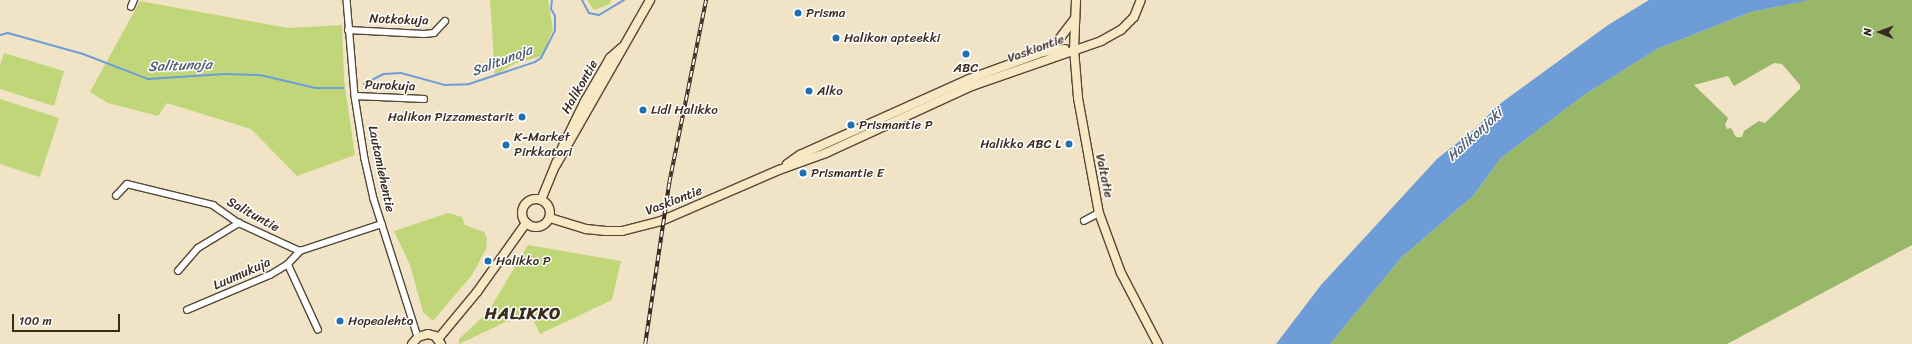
<!DOCTYPE html>
<html>
<head>
<meta charset="utf-8">
<style>
	body { margin:0 }
	#map { position:relative; width:1912px; height:344px; overflow:hidden; background:#f1e3c6; font-family:Sriracha,sans-serif }
	div>[style] { position:absolute }
	.green>* { inset:0; background:#c1d679 }
	.forest>* { inset:0; background:#98b769 }
	.water>* { inset:0; background:#6e9cd7 }
	.stream>* { height:2px; margin:-1px; padding:0 1px; transform-origin:1px; border-radius:1px; background:#6e9cd7 }
	.roads { filter:drop-shadow(1px 0 #564637) drop-shadow(-1px 0 #564637) drop-shadow(0 1px #564637) drop-shadow(0 -1px #564637) }
	.minor>* { height:5.5px; margin:-2.75px; padding:0 2.75px; transform-origin:2.75px; border-radius:2.75px; background:#fff }
	.secondary>* { height:8px; margin:-4px; padding:0 4px; transform-origin:4px; border-radius:4px; background:#f8e8c3 }
	.secondary>.ring { margin:-4px; padding:0; box-sizing:content-box; background:none; border:8px solid #f8e8c3; border-radius:50% }
	.rail>* { height:3.5px; margin-top:-1.75px; transform-origin:0; background:repeating-linear-gradient(90deg,#fff 0 6px,#3b2a1e 0 12px); box-sizing:border-box; border-block:1px solid #3b2a1e }
	.dots>* { width:11px; height:11px; translate:-50% -50%; box-sizing:border-box; border:2px solid #fff; border-radius:50% }
	span { translate:-50% -50%; white-space:nowrap; text-align:center; line-height:1.15; -webkit-text-stroke:3px #fff; paint-order:stroke }
	.poi-label { font-size:13px; color:#3b2a1e }
	.left { translate:0 -50%; text-align:left }
	.right { translate:-100% -50%; text-align:right }
	.street-label { font-size:13px; color:#3b2a1e }
	.water-label { font-size:14px; color:#525d71; font-style:italic }
	.district-label { font-size:17px; color:#3b2a1e; font-weight:700; letter-spacing:1px }
	.north { position:absolute; left:1860px; top:12px; width:40px; height:40px; -webkit-text-stroke:3px #fff; paint-order:stroke; rotate:271deg; font-size:11px; font-weight:700; line-height:16px; text-align:center; color:#3b2a1e }
	.north::after { content:''; display:block; margin:auto; width:14px; height:18px; background:#3b2a1e; clip-path:polygon(50% 0,100% 100%,50% 72%,0 100%) }
	.scale { position:absolute; left:12px; top:314px; width:108px; height:18px; box-sizing:border-box; border:2px solid #3b2a1e; border-top:0; padding-left:5px; font-size:12px; line-height:14px; white-space:nowrap; color:#3b2a1e; -webkit-text-stroke:3px #fff; paint-order:stroke }
</style>
</head>
<body>
<div id="map">
	<div class="green">
		<div style="clip-path:polygon(490px 0,548px 0,553px 29px,542px 56px,516px 63px,495px 75px)"></div>
		<div style="clip-path:polygon(587px 0,611px 0,610px 4px,594px 10px)"></div>
		<div style="clip-path:polygon(140px 1px,288px 28px,342px 25px,344px 80px,355px 155px,297px 176px,251px 129px,167px 103px,158px 116px,108px 103px,90px 92px)"></div>
		<div style="clip-path:polygon(4px 53px,64px 71px,54px 106px,0 89px,0 65px)"></div>
		<div style="clip-path:polygon(0 99px,59px 118px,40px 177px,0 164px)"></div>
		<div style="clip-path:polygon(448px 213px,462px 217px,465px 225px,484px 232px,487px 238px,486px 249px,472px 275px,433px 321px,423px 312px,410px 265px,394px 231px)"></div>
		<div style="clip-path:polygon(528px 245px,621px 261px,612px 300px,540px 334px,529px 311px,459px 344px,459px 339px,488px 312px)"></div>
	</div>
	<div class="forest">
		<div style="clip-path:polygon(evenodd,1808px 0,1912px 0,1912px 245px,1727px 344px,1330px 344px,1402px 257px,1473px 196px,1501px 158px,1584px 95px,1657px 49px,1751px 12px,1808px 0,1774px 63px,1782px 64px,1800px 85px,1800px 89px,1765px 123px,1759px 121px,1744px 131px,1742px 137px,1736px 137px,1731px 128px,1727px 129px,1725px 125px,1728px 118px,1694px 85px,1728px 76px,1734px 86px,1774px 63px)"></div>
	</div>
	<div class="water">
		<div style="clip-path:polygon(1649px 0,1810px 0,1751px 12px,1657px 49px,1584px 95px,1501px 158px,1473px 196px,1402px 257px,1330px 344px,1276px 344px,1321px 285px,1437px 159px,1476px 128px,1497px 106px,1608px 25px)"></div>
	</div>
	<div class="stream">
		<div style="left:582px;top:0;width:15px;rotate:62deg"></div>
		<div style="left:589px;top:13px;width:10px;rotate:11deg"></div>
		<div style="left:599px;top:15px;width:29px;rotate:-31deg"></div>
		<div style="left:0;top:35px;width:8px;rotate:-14deg"></div>
		<div style="left:8px;top:33px;width:78px;rotate:15.6deg"></div>
		<div style="left:83px;top:54px;width:70px;rotate:21deg"></div>
		<div style="left:148px;top:79px;width:77px;rotate:-3.7deg"></div>
		<div style="left:225px;top:74px;width:35px;rotate:2deg"></div>
		<div style="left:260px;top:75px;width:57px;rotate:13.1deg"></div>
		<div style="left:316px;top:88px;width:27px"></div>
		<div style="left:364px;top:84px;width:22px;rotate:-27deg"></div>
		<div style="left:384px;top:74px;width:17px;rotate:-3deg"></div>
		<div style="left:401px;top:73px;width:46px;rotate:15.3deg"></div>
		<div style="left:445px;top:85px;width:24px;rotate:-2deg"></div>
		<div style="left:469px;top:84px;width:70px;rotate:-18.4deg"></div>
		<div style="left:535px;top:62px;width:7px;rotate:-34deg"></div>
		<div style="left:541px;top:58px;width:31px;rotate:-63deg"></div>
		<div style="left:555px;top:30px;width:14px;rotate:-90deg"></div>
		<div style="left:555px;top:16px;width:8px;rotate:-120deg"></div>
		<div style="left:551px;top:9px;width:9px;rotate:-84deg"></div>
	</div>
	<div class="roads">
		<div class="minor">
			<div style="left:347px;top:0;width:96px;rotate:85.2deg"></div>
			<div style="left:355px;top:96px;width:64px;rotate:81deg"></div>
			<div style="left:365px;top:159px;width:41px;rotate:77.3deg"></div>
			<div style="left:374px;top:199px;width:145px;rotate:72.3deg"></div>
			<div style="left:131px;top:7px;width:8px;rotate:-67deg"></div>
			<div style="left:348px;top:30px;width:76px;rotate:3deg"></div>
			<div style="left:424px;top:34px;width:10px;rotate:-6deg"></div>
			<div style="left:434px;top:33px;width:16px;rotate:-47deg"></div>
			<div style="left:355px;top:96px;width:69px;rotate:2.5deg"></div>
			<div style="left:116px;top:196px;width:16px;rotate:-47deg"></div>
			<div style="left:127px;top:184px;width:89px;rotate:13.7deg"></div>
			<div style="left:213px;top:205px;width:32px;rotate:35deg"></div>
			<div style="left:239px;top:223px;width:67px;rotate:24.7deg"></div>
			<div style="left:300px;top:251px;width:86px;rotate:-18.2deg"></div>
			<div style="left:1084px;top:221px;width:17px;rotate:-28deg"></div>
			<div style="left:288px;top:264px;width:72px;rotate:65.2deg"></div>
			<div style="left:178px;top:271px;width:30px;rotate:-49deg"></div>
			<div style="left:198px;top:248px;width:48px;rotate:-31.4deg"></div>
			<div style="left:187px;top:310px;width:90px;rotate:-22.9deg"></div>
			<div style="left:270px;top:275px;width:21px;rotate:-31deg"></div>
			<div style="left:288px;top:264px;width:18px;rotate:-47deg"></div>
		</div>
		<div class="secondary">
			<div style="left:1076px;top:0;width:49px;rotate:92.3deg"></div>
			<div style="left:1074px;top:49px;width:49px;rotate:85.3deg"></div>
			<div style="left:1078px;top:98px;width:117px;rotate:79.7deg"></div>
			<div style="left:1099px;top:213px;width:64px;rotate:69.9deg"></div>
			<div style="left:1121px;top:273px;width:80px;rotate:62.5deg"></div>
			<div style="left:1051px;top:50px;width:40px;rotate:-53deg"></div>
			<div style="left:561px;top:150px;width:55px;rotate:-63.9deg"></div>
			<div style="left:585px;top:101px;width:50px;rotate:-59.8deg"></div>
			<div style="left:610px;top:58px;width:15px;rotate:-42deg"></div>
			<div style="left:787px;top:164px;width:16px;rotate:-35deg"></div>
			<div style="left:800px;top:155px;width:185px;rotate:-24.2deg"></div>
			<div style="left:969px;top:79px;width:79px;rotate:-20deg"></div>
			<div style="left:1043px;top:52px;width:22px;rotate:-8deg"></div>
			<div style="left:556px;top:165px;width:190px;rotate:-60.3deg"></div>
			<div class="ring" style="left:522px;top:199px;width:20px;height:20px"></div>
			<div style="left:541px;top:200px;width:42px;rotate:-67.7deg"></div>
			<div style="left:550px;top:218px;width:38px;rotate:17deg"></div>
			<div style="left:586px;top:229px;width:20px;rotate:6deg"></div>
			<div style="left:606px;top:231px;width:16px"></div>
			<div style="left:622px;top:231px;width:40px;rotate:-14.4deg"></div>
			<div style="left:661px;top:221px;width:129px;rotate:-23.4deg"></div>
			<div style="left:779px;top:170px;width:50px;rotate:-19.9deg"></div>
			<div style="left:826px;top:153px;width:161px;rotate:-24.7deg"></div>
			<div style="left:972px;top:86px;width:137px;rotate:-19.2deg"></div>
			<div style="left:1101px;top:41px;width:23px;rotate:-29deg"></div>
			<div style="left:1121px;top:30px;width:18px;rotate:-45deg"></div>
			<div style="left:1134px;top:17px;width:18px;rotate:-68deg"></div>
			<div style="left:438px;top:339px;width:61px;rotate:-50.3deg"></div>
			<div style="left:477px;top:292px;width:85px;rotate:-54.6deg"></div>
			<div style="left:412px;top:344px;width:9px;rotate:-49deg"></div>
			<div style="left:418px;top:337px;width:10px;rotate:-17deg"></div>
			<div style="left:428px;top:334px;width:7px;rotate:16deg"></div>
			<div style="left:435px;top:336px;width:10px;rotate:53deg"></div>
		</div>
	</div>
	<div class="rail">
		<div style="left:645px;top:344px;width:163px;rotate:-81.5deg"></div>
		<div style="left:669px;top:183px;width:187px;rotate:-78.6deg"></div>
	</div>
	<div class="dots">
		<div style="left:798px;top:13px;background:#1f6fb2"></div>
		<div style="left:836px;top:38px;background:#1f6fb2"></div>
		<div style="left:966px;top:54px;background:#1f6fb2"></div>
		<div style="left:809px;top:91px;background:#1f6fb2"></div>
		<div style="left:643px;top:110px;background:#1f6fb2"></div>
		<div style="left:522px;top:117px;background:#1f6fb2"></div>
		<div style="left:851px;top:125px;background:#1f6fb2"></div>
		<div style="left:1069px;top:144px;background:#1f6fb2"></div>
		<div style="left:506px;top:145px;background:#1f6fb2"></div>
		<div style="left:803px;top:173px;background:#1f6fb2"></div>
		<div style="left:488px;top:261px;background:#1f6fb2"></div>
		<div style="left:340px;top:321px;background:#1f6fb2"></div>
	</div>
	<div class="poi-label">
		<span class="left" style="left:806px;top:13px">Prisma</span>
		<span class="left" style="left:844px;top:38px">Halikon apteekki</span>
		<span style="left:966px;top:68px">ABC</span>
		<span class="left" style="left:817px;top:91px">Alko</span>
		<span class="left" style="left:651px;top:110px">Lidl Halikko</span>
		<span class="right" style="left:514px;top:117px">Halikon Pizzamestarit</span>
		<span class="left" style="left:859px;top:125px">Prismantie P</span>
		<span class="left" style="left:514px;top:145px">K-Market<br>Pirkkatori</span>
		<span class="right" style="left:1061px;top:144px">Halikko ABC L</span>
		<span class="left" style="left:811px;top:173px">Prismantie E</span>
		<span class="left" style="left:496px;top:261px">Halikko P</span>
		<span class="left" style="left:348px;top:321px">Hopealehto</span>
	</div>
	<div class="street-label">
		<span style="left:399px;top:20px;rotate:2deg">Notkokuja</span>
		<span style="left:1036px;top:49px;rotate:-20deg">Vaskiontie</span>
		<span style="left:390px;top:86px;rotate:2deg">Purokuja</span>
		<span style="left:580px;top:87px;rotate:-60deg">Halikontie</span>
		<span style="left:381px;top:169px;rotate:78deg">Lautamiehentie</span>
		<span style="left:1104px;top:176px;rotate:78deg">Valtatie</span>
		<span style="left:674px;top:201px;rotate:-21deg">Vaskiontie</span>
		<span style="left:253px;top:215px;rotate:29deg">Salituntie</span>
		<span style="left:242px;top:274px;rotate:-24deg">Luumukuja</span>
	</div>
	<div class="water-label">
		<span style="left:502px;top:61px;rotate:-21deg">Salitunoja</span>
		<span style="left:180px;top:66px;rotate:-2deg">Salitunoja</span>
		<span style="left:1475px;top:135px;rotate:-43deg">Halikonjoki</span>
	</div>
	<div class="district-label">
		<span style="left:523px;top:314px">HALIKKO</span>
	</div>
	<div class="north">N</div>
	<div class="scale">100 m</div>
</div>
</body>
</html>
